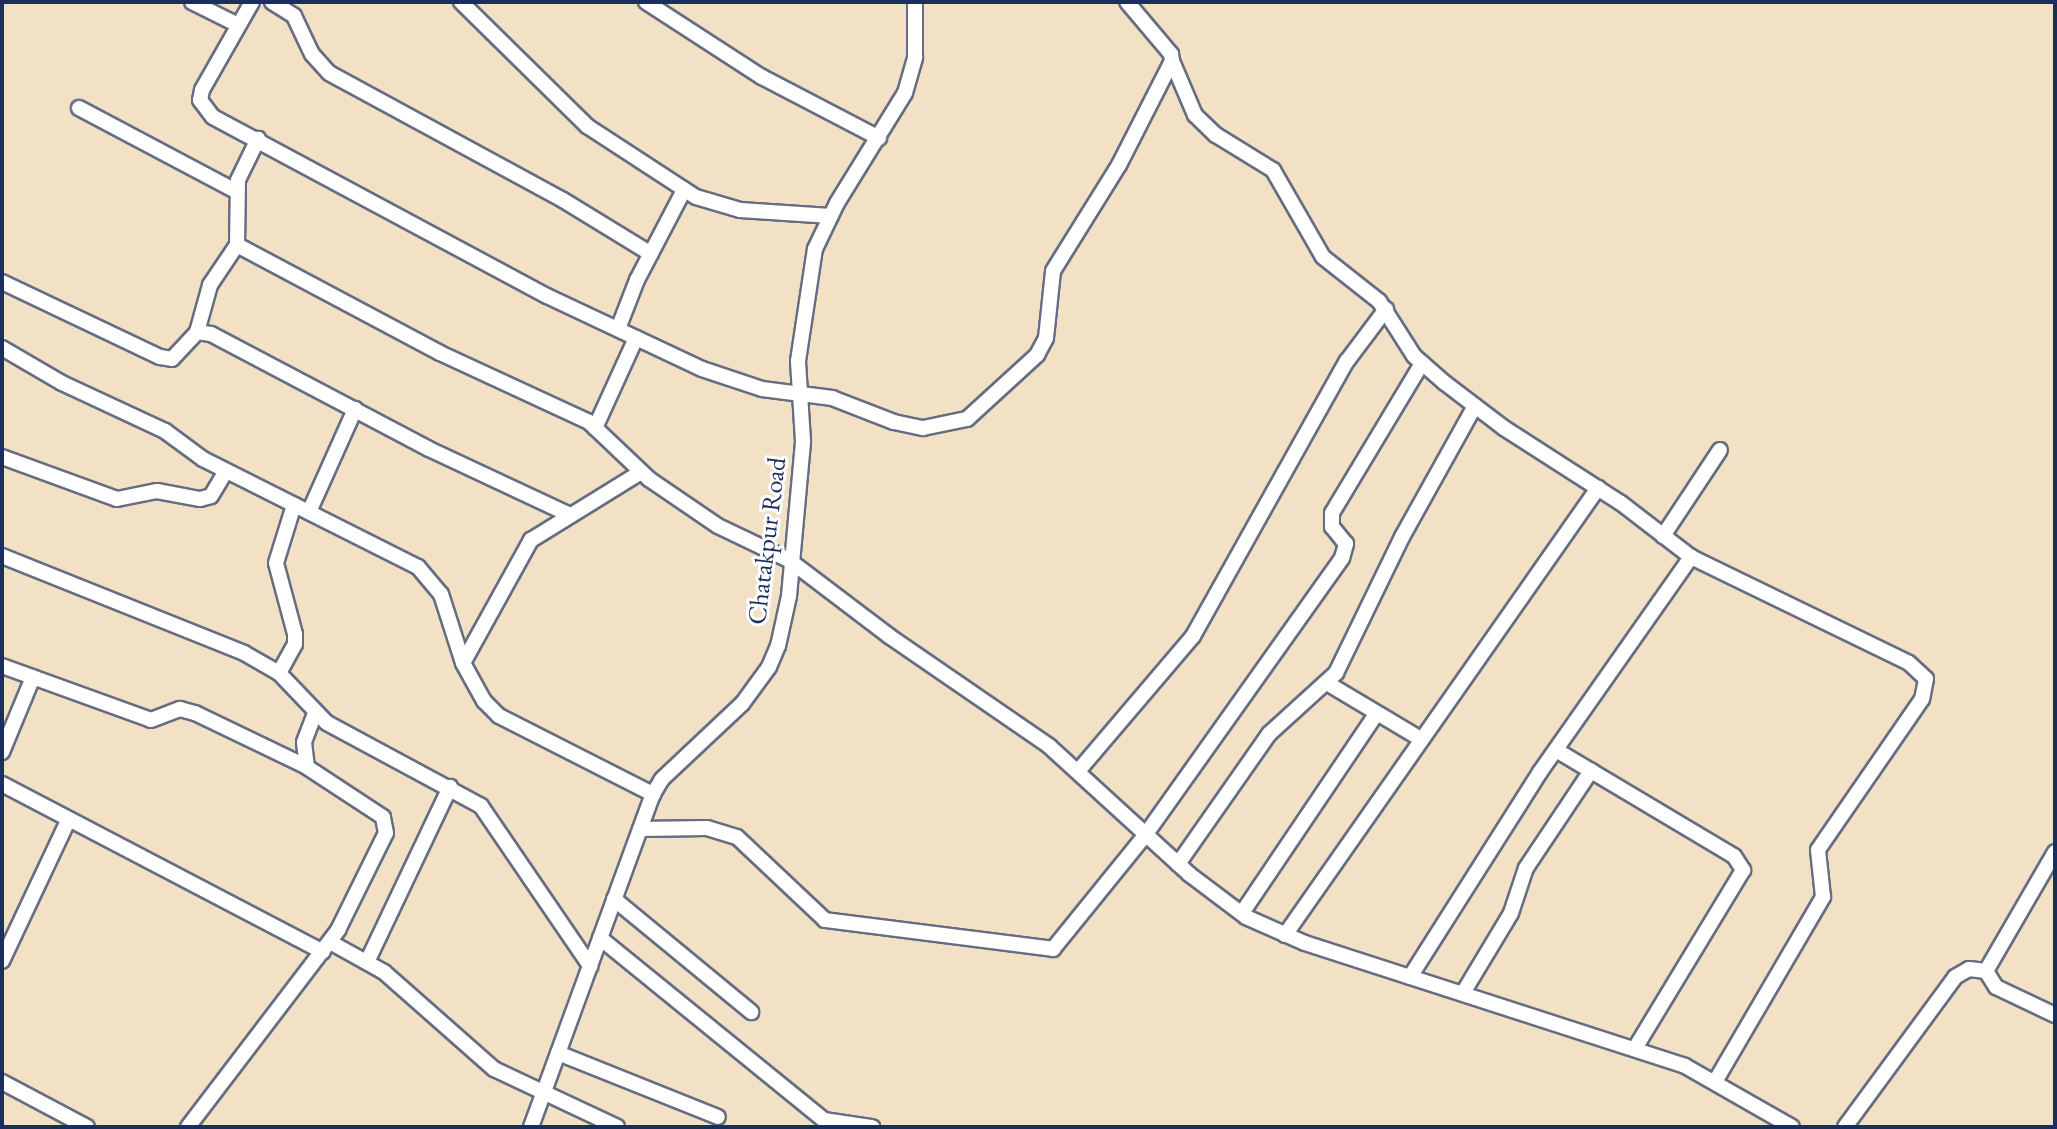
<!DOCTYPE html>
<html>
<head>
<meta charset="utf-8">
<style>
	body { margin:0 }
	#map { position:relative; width:2057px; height:1129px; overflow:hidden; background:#f2e1c4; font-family:"EB Garamond",serif }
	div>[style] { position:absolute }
	.roads { filter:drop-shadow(2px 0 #666d82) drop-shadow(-2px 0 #666d82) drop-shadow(0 2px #666d82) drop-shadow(0 -2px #666d82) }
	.minor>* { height:14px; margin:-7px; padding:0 7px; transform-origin:7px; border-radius:7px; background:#fff }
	span { translate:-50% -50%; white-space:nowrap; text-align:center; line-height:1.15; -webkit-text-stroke:6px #fff; paint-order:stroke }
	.street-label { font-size:26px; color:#1b2f5e }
	.frame { position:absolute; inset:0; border:4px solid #1b2f5e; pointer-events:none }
</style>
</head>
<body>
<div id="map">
	<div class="roads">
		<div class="minor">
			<div style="left:192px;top:2px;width:51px;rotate:26.6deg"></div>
			<div style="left:252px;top:2px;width:101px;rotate:119.6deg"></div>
			<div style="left:202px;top:90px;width:10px;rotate:101deg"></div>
			<div style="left:200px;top:100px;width:21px;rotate:53deg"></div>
			<div style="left:213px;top:117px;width:379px;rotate:28.2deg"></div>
			<div style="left:547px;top:296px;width:171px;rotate:25.2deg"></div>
			<div style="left:702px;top:369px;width:63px;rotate:18.4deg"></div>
			<div style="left:762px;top:389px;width:71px;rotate:7.3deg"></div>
			<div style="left:832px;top:398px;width:66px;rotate:21.2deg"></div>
			<div style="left:894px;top:422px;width:30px;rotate:12deg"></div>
			<div style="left:923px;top:428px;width:45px;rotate:-11.6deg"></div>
			<div style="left:967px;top:419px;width:95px;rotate:-42.4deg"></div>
			<div style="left:1037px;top:355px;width:19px;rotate:-62deg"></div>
			<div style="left:1046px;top:338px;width:67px;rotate:-84deg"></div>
			<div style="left:1053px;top:271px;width:125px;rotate:-58.1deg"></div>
			<div style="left:1119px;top:165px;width:117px;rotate:-63deg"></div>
			<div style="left:1172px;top:61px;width:7px;rotate:-98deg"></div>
			<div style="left:1171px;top:54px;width:68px;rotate:-130.2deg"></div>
			<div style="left:272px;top:2px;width:26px;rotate:32deg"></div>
			<div style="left:294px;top:16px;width:42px;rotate:64.7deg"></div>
			<div style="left:312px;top:54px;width:25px;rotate:48deg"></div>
			<div style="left:329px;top:73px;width:266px;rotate:28.5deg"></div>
			<div style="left:563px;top:200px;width:103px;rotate:31.5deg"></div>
			<div style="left:461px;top:2px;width:177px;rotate:44.5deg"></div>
			<div style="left:587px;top:126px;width:130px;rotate:33.1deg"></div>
			<div style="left:696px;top:197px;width:46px;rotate:16.5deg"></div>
			<div style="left:740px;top:210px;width:91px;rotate:3.8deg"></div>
			<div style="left:646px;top:2px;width:138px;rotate:32.9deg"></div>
			<div style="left:762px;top:77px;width:132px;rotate:27.5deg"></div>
			<div style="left:1172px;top:61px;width:59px;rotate:66.9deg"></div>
			<div style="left:1195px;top:115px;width:29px;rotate:44deg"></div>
			<div style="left:1216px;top:135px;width:67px;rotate:31.6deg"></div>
			<div style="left:1273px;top:170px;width:100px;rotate:60.1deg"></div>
			<div style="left:1323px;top:257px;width:71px;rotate:38.2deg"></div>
			<div style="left:1379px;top:301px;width:65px;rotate:57.5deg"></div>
			<div style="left:1414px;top:356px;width:41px;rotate:41.1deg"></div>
			<div style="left:1445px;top:383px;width:74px;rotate:37.3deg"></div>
			<div style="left:1504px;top:428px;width:139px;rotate:32.7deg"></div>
			<div style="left:1621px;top:503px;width:88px;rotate:37.6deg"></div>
			<div style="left:1691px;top:557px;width:242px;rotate:25.9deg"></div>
			<div style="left:1909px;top:663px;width:23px;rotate:43deg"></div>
			<div style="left:1926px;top:679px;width:20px;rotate:101deg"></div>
			<div style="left:1922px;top:699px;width:183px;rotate:124.6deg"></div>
			<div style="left:1818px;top:850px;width:47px;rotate:83.9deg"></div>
			<div style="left:1823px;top:897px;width:214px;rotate:120.3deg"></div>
			<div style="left:79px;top:108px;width:178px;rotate:27.9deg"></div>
			<div style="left:237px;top:245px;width:230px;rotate:28deg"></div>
			<div style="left:440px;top:353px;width:164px;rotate:24.8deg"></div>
			<div style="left:589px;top:422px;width:83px;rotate:43.5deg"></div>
			<div style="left:649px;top:479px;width:83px;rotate:34.3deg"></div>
			<div style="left:718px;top:526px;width:79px;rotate:25.6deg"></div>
			<div style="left:789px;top:560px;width:126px;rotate:37.2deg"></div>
			<div style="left:889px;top:636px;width:194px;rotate:34.5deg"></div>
			<div style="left:1049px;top:746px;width:190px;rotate:42.4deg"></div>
			<div style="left:1189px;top:874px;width:71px;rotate:37deg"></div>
			<div style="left:1246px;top:917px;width:64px;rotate:23.8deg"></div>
			<div style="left:1305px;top:943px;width:399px;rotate:17.9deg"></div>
			<div style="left:1685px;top:1066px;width:123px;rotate:29.7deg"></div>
			<div style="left:2px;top:282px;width:175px;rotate:25.4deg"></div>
			<div style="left:160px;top:357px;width:12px;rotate:9deg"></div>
			<div style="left:172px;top:359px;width:37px;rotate:-47deg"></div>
			<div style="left:197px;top:332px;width:14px;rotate:8deg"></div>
			<div style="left:211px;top:334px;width:246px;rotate:27.8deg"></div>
			<div style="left:429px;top:449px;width:156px;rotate:25.1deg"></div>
			<div style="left:618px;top:329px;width:53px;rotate:-68.8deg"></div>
			<div style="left:637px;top:280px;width:102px;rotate:-62.4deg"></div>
			<div style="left:197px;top:332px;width:49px;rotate:-74.5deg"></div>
			<div style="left:210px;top:285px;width:48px;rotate:-56deg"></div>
			<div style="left:237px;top:245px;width:65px;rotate:-89.1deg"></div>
			<div style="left:238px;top:180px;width:46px;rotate:-64deg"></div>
			<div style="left:2px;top:348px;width:69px;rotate:30.3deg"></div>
			<div style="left:62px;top:383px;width:114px;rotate:25deg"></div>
			<div style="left:165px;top:431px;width:47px;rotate:36.4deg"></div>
			<div style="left:203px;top:459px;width:241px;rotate:26.7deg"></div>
			<div style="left:418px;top:567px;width:35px;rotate:50deg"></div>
			<div style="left:441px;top:594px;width:72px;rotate:72.3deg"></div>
			<div style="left:463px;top:663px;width:43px;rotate:61.1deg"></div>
			<div style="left:484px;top:701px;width:21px;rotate:45deg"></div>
			<div style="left:499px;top:716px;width:173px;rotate:26.9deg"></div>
			<div style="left:595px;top:428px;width:99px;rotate:-65.5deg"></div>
			<div style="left:2px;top:457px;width:122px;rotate:20.1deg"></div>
			<div style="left:117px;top:499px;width:41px;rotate:-11.3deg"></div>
			<div style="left:157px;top:491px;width:44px;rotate:10.5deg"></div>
			<div style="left:200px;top:499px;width:11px;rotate:-15deg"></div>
			<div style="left:211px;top:496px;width:29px;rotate:-59deg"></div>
			<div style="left:309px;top:512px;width:113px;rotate:-65.9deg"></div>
			<div style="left:1663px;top:536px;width:103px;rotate:-56.5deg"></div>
			<div style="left:2px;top:556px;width:261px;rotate:21.8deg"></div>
			<div style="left:244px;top:653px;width:40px;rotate:29.7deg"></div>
			<div style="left:279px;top:673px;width:69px;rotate:46.2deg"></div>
			<div style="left:327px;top:723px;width:175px;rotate:28.3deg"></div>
			<div style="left:481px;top:806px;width:194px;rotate:55.7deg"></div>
			<div style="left:463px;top:663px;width:141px;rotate:-61.1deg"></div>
			<div style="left:531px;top:540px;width:129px;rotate:-31.7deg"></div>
			<div style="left:2px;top:666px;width:158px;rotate:19.9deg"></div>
			<div style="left:151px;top:720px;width:31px;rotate:-21deg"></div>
			<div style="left:180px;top:709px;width:16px;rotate:15deg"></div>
			<div style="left:195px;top:713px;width:124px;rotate:25.7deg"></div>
			<div style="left:279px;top:673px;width:33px;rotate:-61deg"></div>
			<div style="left:295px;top:644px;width:10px;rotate:-90deg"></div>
			<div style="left:295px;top:634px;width:73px;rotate:-105deg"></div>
			<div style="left:276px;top:563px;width:61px;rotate:-72.8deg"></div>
			<div style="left:1327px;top:683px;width:109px;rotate:30.8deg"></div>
			<div style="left:1556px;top:750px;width:207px;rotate:30.8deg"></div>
			<div style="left:1734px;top:856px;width:17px;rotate:57deg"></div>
			<div style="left:1743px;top:870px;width:208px;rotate:121.2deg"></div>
			<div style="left:2px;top:752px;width:81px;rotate:-67.5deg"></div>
			<div style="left:1079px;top:770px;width:176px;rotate:-49.6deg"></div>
			<div style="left:1193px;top:636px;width:315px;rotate:-60.8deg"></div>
			<div style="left:1347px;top:361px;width:65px;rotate:-53.1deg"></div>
			<div style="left:2px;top:784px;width:362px;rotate:27.6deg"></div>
			<div style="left:640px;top:829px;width:67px;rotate:-0.9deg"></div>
			<div style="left:707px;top:828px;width:31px;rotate:17deg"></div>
			<div style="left:737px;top:837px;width:121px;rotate:43.3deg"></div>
			<div style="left:825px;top:920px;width:230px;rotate:7.2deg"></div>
			<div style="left:1053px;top:949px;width:148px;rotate:-51deg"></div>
			<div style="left:1146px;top:834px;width:339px;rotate:-54.6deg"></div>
			<div style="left:1342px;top:558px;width:15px;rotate:-74deg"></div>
			<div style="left:1346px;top:544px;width:22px;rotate:-129deg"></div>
			<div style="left:1332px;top:527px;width:14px;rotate:-90deg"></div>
			<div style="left:1332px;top:513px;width:175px;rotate:-59deg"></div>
			<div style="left:2055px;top:852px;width:138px;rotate:120.1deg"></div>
			<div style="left:1986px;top:971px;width:19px;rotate:58deg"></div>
			<div style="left:1996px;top:987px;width:65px;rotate:25.4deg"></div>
			<div style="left:1178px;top:864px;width:159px;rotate:-55deg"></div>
			<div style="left:1269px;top:734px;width:91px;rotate:-42.3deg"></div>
			<div style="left:1336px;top:673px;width:151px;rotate:-64.1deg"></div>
			<div style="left:1402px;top:537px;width:150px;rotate:-60.9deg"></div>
			<div style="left:614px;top:899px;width:178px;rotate:39.5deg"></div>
			<div style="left:1242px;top:913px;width:240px;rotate:-56deg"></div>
			<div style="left:1285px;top:935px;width:546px;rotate:-55deg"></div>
			<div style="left:600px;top:938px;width:289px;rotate:39.1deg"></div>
			<div style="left:824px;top:1120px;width:49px;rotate:8.3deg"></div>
			<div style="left:330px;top:942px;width:62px;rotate:29.1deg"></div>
			<div style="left:384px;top:972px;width:147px;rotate:41.4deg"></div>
			<div style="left:494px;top:1069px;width:136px;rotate:25.2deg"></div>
			<div style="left:2px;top:961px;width:155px;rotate:-64.8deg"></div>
			<div style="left:367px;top:962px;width:194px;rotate:-64.6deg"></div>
			<div style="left:1410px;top:977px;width:243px;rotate:-57.6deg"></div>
			<div style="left:1540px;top:772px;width:263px;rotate:-54.9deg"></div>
			<div style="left:1463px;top:993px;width:93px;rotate:-59deg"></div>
			<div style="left:1511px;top:913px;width:47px;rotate:-71.6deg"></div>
			<div style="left:1526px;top:868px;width:117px;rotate:-56.2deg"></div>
			<div style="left:558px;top:1053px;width:172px;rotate:21.8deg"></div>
			<div style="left:2px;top:1082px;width:96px;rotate:27.9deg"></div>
			<div style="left:188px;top:1127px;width:248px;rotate:-52.7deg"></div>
			<div style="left:338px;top:930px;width:108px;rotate:-63.7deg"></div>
			<div style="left:386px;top:833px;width:16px;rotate:-101deg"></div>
			<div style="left:383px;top:817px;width:91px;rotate:-146.7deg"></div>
			<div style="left:307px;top:767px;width:25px;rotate:-97deg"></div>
			<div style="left:304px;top:742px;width:30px;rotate:-69deg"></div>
			<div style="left:531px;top:1127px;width:355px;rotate:-69.9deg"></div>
			<div style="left:653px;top:794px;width:17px;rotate:-59deg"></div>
			<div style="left:662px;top:779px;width:110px;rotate:-43.2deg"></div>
			<div style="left:742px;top:704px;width:46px;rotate:-53.9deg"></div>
			<div style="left:769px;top:667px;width:23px;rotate:-67deg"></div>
			<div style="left:778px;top:646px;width:51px;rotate:-77.6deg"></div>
			<div style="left:789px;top:596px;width:156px;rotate:-84.8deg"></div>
			<div style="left:803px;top:441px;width:80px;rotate:-93.6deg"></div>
			<div style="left:798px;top:361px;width:113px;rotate:-81.4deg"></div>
			<div style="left:815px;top:249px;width:51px;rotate:-64.4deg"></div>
			<div style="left:837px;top:203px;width:129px;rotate:-58.3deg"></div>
			<div style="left:905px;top:93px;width:37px;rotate:-74deg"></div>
			<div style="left:915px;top:57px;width:55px;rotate:-90deg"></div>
			<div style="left:1845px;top:1127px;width:186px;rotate:-53.7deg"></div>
			<div style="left:1955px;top:977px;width:16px;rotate:-30deg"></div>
			<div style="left:1969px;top:969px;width:17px;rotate:7deg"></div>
		</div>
	</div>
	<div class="street-label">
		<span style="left:767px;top:541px;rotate:-83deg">Chatakpur Road</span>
	</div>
	<div class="frame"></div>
</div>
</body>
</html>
